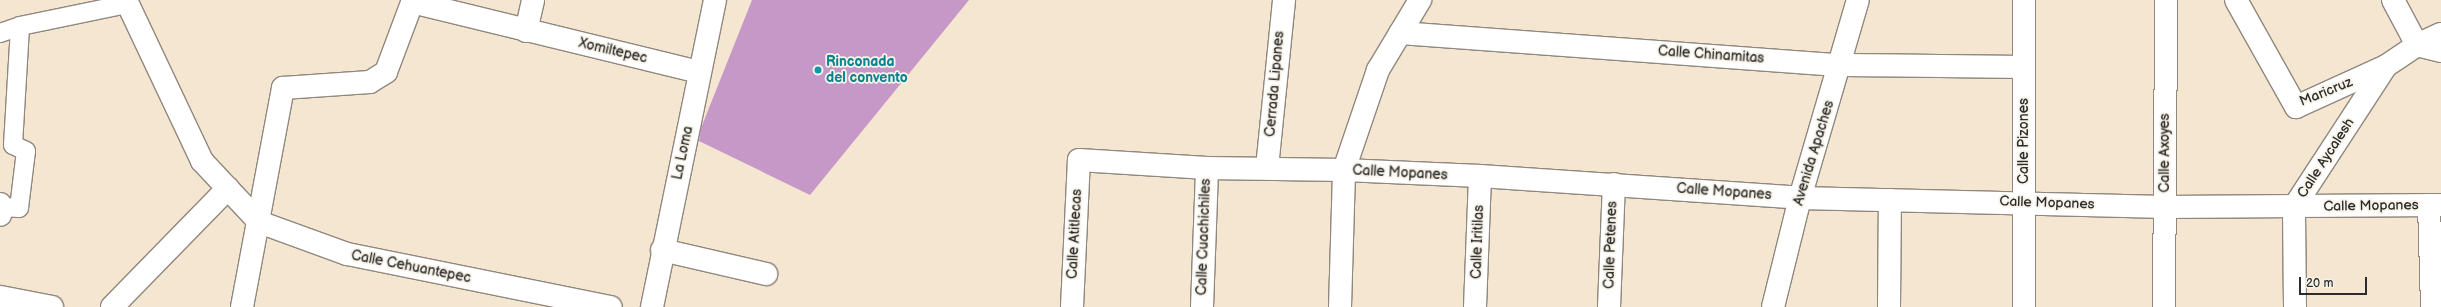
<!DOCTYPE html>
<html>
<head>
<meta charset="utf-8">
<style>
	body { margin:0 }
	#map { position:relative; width:2441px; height:307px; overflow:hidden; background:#f5e6d1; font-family:"Balsamiq Sans",sans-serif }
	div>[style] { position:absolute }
	.building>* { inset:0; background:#c698c8 }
	.roads { filter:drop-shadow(1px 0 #90887e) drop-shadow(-1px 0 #90887e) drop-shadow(0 1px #90887e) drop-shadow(0 -1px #90887e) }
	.pedestrian>* { height:18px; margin:-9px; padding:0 9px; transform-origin:9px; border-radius:9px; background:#fff }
	.minor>* { height:22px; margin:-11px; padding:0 11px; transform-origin:11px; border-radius:11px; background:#fff }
	.tertiary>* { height:22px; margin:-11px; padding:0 11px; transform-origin:11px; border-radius:11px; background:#fff }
	.dots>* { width:11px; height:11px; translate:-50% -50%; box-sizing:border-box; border:2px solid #f7f3e8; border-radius:50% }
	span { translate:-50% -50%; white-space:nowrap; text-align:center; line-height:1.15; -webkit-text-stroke:3.5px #f7f3e8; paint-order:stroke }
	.street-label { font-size:14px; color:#2b2b2b }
	.culture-label { font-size:14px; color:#0d838f; font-weight:700 }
	.left { translate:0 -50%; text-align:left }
	.scale { position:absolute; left:2299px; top:277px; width:68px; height:18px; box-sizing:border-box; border:2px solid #2b2b2b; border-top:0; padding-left:5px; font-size:12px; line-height:14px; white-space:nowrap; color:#2b2b2b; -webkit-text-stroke:3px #f7f3e8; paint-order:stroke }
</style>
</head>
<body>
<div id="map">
	<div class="building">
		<div style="clip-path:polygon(752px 0,969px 0,810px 195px,699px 141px,701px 128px)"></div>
	</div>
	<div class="roads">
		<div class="pedestrian">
			<div style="left:0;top:33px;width:21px;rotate:-19deg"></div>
			<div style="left:2px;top:207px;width:17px;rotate:3deg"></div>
			<div style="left:19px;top:208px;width:57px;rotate:-83deg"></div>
			<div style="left:26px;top:151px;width:14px;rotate:-155deg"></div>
			<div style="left:13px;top:145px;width:119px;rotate:-86.6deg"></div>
			<div style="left:20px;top:26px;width:109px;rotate:-11.6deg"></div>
		</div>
		<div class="minor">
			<div style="left:2236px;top:0;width:123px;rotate:60.7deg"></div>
			<div style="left:2296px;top:107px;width:99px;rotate:-24.5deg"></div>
			<div style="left:2386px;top:66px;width:37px;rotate:-34deg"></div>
			<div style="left:2417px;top:45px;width:26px;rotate:-25deg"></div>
			<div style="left:2393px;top:0;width:51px;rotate:61.9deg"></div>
			<div style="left:2417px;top:45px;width:25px;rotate:14deg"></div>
			<div style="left:412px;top:2px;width:296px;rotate:13.7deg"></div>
			<div style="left:526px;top:31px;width:32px;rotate:-77deg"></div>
			<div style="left:1400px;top:33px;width:442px;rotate:4.2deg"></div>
			<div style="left:1841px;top:65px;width:182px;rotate:0.6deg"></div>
			<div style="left:1267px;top:168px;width:169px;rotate:-84.2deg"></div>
			<div style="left:0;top:204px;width:4px;rotate:56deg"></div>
			<div style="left:2px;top:207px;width:8px;rotate:104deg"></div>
			<div style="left:2429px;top:205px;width:102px;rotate:88.3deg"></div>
			<div style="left:662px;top:250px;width:107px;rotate:13deg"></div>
			<div style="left:0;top:297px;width:53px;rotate:10.9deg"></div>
			<div style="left:112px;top:307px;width:166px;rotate:-45.7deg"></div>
			<div style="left:242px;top:307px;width:223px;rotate:-79.4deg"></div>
			<div style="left:283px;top:88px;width:87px;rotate:-3.9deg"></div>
			<div style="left:370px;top:82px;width:19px;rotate:-32deg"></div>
			<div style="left:386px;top:72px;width:77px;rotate:-69.4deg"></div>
			<div style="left:652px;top:307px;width:313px;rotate:-78.4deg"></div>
			<div style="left:1072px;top:307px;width:147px;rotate:-87.3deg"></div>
			<div style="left:1079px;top:160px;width:128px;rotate:3.6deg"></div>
			<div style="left:1207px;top:168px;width:137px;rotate:0.8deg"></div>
			<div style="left:1344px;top:170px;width:136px;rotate:2.5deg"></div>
			<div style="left:1480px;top:176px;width:321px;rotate:3.9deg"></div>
			<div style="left:1800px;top:198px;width:365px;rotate:1.4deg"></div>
			<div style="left:2165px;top:207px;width:276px;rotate:-0.4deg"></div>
			<div style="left:1202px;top:307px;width:139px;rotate:-87.9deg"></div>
			<div style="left:1340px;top:307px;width:137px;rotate:-88.3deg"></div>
			<div style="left:1344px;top:170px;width:106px;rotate:-71.2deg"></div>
			<div style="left:1378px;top:70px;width:82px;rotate:-59deg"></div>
			<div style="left:1475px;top:307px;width:131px;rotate:-87.8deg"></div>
			<div style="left:1609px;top:307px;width:123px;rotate:-87.7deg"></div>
			<div style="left:1889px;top:307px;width:107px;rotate:-89.5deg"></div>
			<div style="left:2024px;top:307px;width:307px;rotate:-90deg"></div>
			<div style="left:2164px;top:307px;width:307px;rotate:-89.6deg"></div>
			<div style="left:2295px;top:307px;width:100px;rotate:-90.6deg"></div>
			<div style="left:2294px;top:207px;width:168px;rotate:-56.9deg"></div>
		</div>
		<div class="tertiary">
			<div style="left:126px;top:0;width:178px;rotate:64.7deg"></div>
			<div style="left:202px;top:161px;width:83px;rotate:46.9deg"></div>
			<div style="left:259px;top:222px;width:94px;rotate:20deg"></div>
			<div style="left:347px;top:254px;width:269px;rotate:11.4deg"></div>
			<div style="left:1773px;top:307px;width:112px;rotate:-76.1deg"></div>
			<div style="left:1800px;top:198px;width:206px;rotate:-73.7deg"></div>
		</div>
	</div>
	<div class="dots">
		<div style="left:818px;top:70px;background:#0f9aa8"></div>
	</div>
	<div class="street-label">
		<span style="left:613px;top:51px;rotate:13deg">Xomiltepec</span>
		<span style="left:1711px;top:55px;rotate:4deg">Calle Chinamitas</span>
		<span style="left:1275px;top:84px;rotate:-85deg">Cerrada Lipanes</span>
		<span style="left:2326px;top:92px;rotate:-22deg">Maricruz</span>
		<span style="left:2024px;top:141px;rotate:-90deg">Calle Pizones</span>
		<span style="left:683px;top:153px;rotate:-78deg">La Loma</span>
		<span style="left:1814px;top:153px;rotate:-73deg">Avenida Apaches</span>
		<span style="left:2165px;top:153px;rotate:-90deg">Calle Axoyes</span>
		<span style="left:2326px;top:158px;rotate:-57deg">Calle Aycalesh</span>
		<span style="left:1400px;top:173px;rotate:3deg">Calle Mopanes</span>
		<span style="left:1724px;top:192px;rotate:4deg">Calle Mopanes</span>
		<span style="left:2047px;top:203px;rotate:2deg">Calle Mopanes</span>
		<span style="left:2371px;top:206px;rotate:-1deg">Calle Mopanes</span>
		<span style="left:1075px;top:234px;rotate:-87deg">Calle Atitlecas</span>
		<span style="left:1204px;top:237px;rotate:-88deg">Calle Cuachichiles</span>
		<span style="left:1478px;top:242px;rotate:-88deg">Calle Iritilas</span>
		<span style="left:1611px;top:245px;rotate:-88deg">Calle Petenes</span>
		<span style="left:411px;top:267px;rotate:11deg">Calle Cehuantepec</span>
	</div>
	<div class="culture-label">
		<span class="left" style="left:826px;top:70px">Rinconada<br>del convento</span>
	</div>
	<div class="scale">20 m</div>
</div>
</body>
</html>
